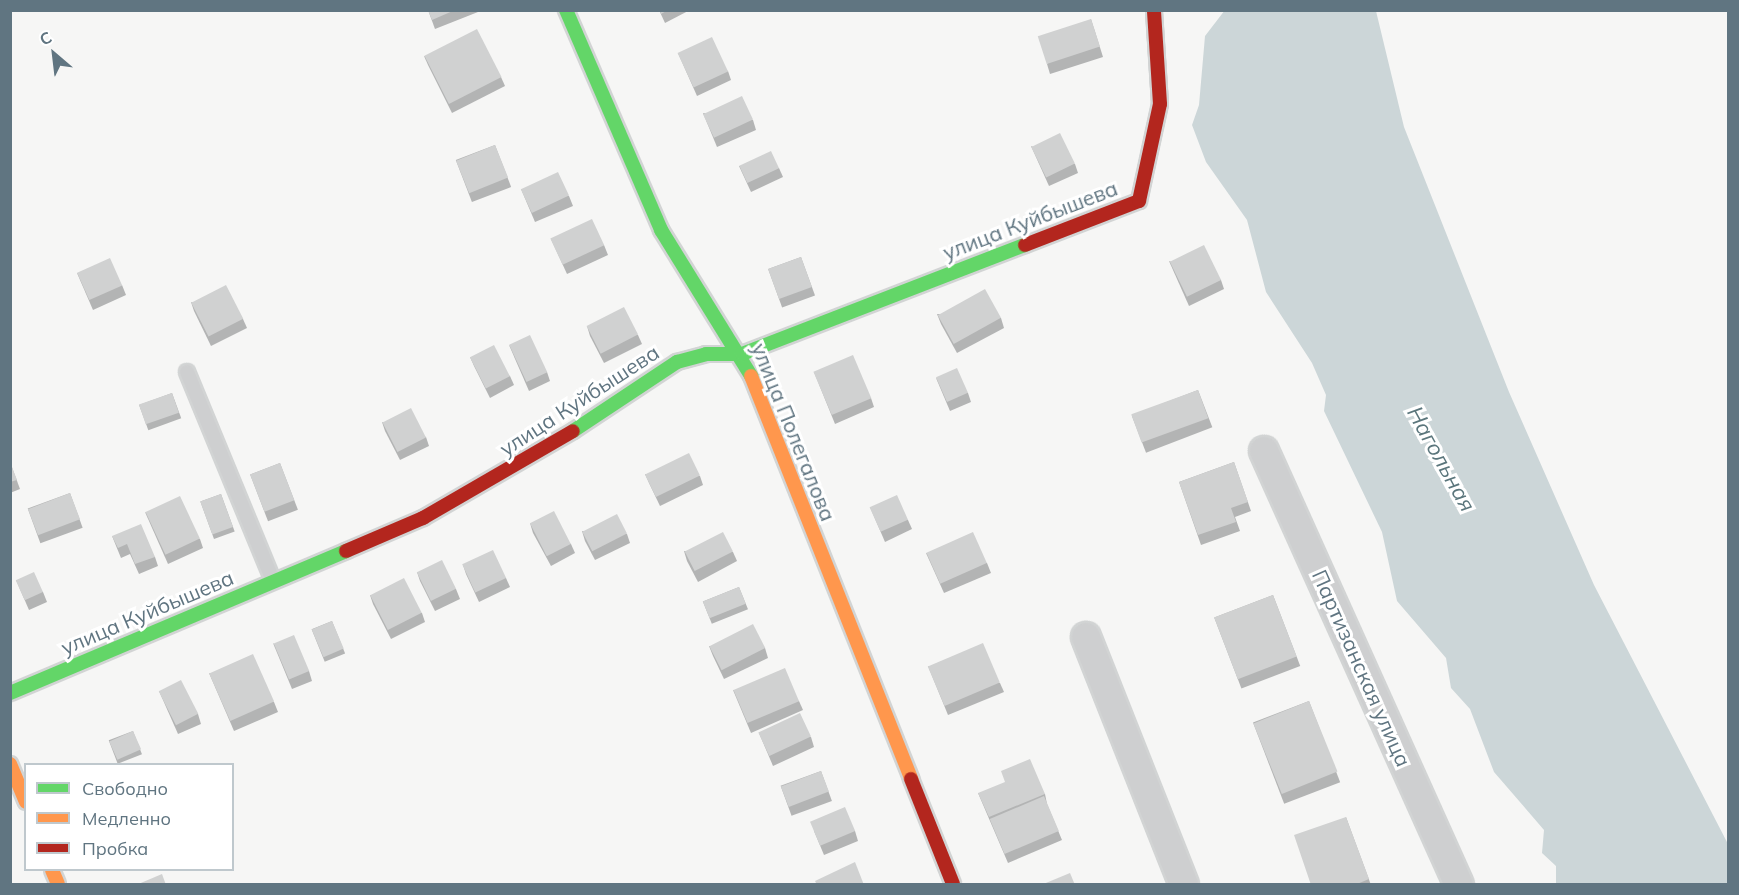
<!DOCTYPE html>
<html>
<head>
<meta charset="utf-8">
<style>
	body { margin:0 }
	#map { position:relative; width:1739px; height:895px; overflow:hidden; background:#f6f6f5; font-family:Mulish,sans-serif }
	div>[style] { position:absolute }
	.water>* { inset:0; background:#ccd6d8 }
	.roads { filter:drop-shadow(2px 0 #d2d4d4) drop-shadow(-2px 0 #d2d4d4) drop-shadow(0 2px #d2d4d4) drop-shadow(0 -2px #d2d4d4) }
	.lane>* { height:14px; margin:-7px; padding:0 7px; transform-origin:7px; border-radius:7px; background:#cecfd0 }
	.street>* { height:28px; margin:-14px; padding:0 14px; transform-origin:14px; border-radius:14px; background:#cecfd0 }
	.fast>* { height:14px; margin:-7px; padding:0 7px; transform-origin:7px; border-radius:7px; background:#63d668 }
	.slow>* { height:14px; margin:-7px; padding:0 7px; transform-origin:7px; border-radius:7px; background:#ff974d }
	.jam>* { height:14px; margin:-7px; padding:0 7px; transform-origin:7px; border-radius:7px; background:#b3261e }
	.wall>* { inset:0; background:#b3b4b4; transform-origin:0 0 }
	.building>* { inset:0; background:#d0d1d1; transform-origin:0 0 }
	span { translate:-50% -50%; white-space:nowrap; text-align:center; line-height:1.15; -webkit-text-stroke:6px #fff; paint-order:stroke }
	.street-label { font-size:21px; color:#607581 }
	.water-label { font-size:22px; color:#5b767c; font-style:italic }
	.frame { position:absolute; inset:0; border:12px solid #607581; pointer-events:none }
	.legend { position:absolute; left:24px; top:763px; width:210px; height:108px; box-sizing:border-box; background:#fff; border:2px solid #bfc8cd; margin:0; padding:8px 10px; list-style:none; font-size:18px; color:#607581 }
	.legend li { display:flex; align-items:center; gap:12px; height:30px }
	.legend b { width:30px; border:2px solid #bfc8cd }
	.north { position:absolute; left:24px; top:24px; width:60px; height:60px; -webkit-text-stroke:4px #fff; paint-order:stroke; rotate:332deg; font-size:16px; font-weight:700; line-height:24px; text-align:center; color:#607581 }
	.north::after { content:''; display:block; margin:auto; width:21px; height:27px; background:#607581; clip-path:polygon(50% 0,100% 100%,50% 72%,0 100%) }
</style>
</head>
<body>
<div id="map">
	<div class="water">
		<div style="clip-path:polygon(1225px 10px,1376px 11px,1404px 127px,1509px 392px,1594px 585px,1728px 844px,1728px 884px,1556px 884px,1556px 866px,1542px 853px,1544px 830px,1494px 772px,1470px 709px,1451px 688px,1446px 658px,1397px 601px,1382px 532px,1324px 411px,1326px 395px,1312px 363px,1266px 292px,1247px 220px,1206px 162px,1192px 125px,1199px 105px,1205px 36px)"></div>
	</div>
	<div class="roads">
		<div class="lane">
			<div style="left:187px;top:372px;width:226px;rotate:67.6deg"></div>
		</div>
		<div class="street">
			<div style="left:1264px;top:451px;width:475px;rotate:65.8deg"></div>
			<div style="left:1086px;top:637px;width:266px;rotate:68.4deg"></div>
		</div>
		<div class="fast">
			<div style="left:566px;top:10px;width:240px;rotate:66.6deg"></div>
			<div style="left:661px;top:230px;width:172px;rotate:58.3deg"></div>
			<div style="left:573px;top:431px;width:125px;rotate:-33.6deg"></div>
			<div style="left:677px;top:362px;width:30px;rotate:-15deg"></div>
			<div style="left:706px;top:354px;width:36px"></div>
			<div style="left:742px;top:354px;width:303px;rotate:-21.1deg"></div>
			<div style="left:10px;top:693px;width:365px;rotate:-22.9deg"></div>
		</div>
		<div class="slow">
			<div style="left:751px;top:376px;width:434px;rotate:68.3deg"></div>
			<div style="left:10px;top:764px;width:41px;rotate:67.2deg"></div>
			<div style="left:52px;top:870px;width:15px;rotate:67deg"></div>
		</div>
		<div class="jam">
			<div style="left:1025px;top:245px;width:122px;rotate:-21.1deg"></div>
			<div style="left:1139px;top:201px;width:99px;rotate:-77.8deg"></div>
			<div style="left:1160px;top:104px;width:94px;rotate:-93.7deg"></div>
			<div style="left:346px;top:551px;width:84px;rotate:-23.2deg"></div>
			<div style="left:423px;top:518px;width:173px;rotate:-30.1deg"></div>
			<div style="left:911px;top:779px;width:113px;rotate:68.2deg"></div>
		</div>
	</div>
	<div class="wall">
		<div style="clip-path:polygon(428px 10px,478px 10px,478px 12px,435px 29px)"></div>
		<div style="clip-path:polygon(659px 10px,690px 10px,665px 23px)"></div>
		<div style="clip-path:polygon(1091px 19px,1103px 57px,1050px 74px,1047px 64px)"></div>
		<div style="clip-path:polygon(678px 53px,728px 71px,731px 80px,697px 96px)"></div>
		<div style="clip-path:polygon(424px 56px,501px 77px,505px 86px,452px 113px,428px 65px)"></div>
		<div style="clip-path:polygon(703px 113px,753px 120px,756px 130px,717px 147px)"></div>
		<div style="left:495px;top:145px;width:45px;height:42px;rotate:69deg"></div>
		<div style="clip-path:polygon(1031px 146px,1075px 164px,1078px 173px,1049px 186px)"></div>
		<div style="clip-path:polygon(739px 166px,779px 168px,783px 177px,751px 192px)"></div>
		<div style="clip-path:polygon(521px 189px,569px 196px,573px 206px,535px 222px)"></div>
		<div style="clip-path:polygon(551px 239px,604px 245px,608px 255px,567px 274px)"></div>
		<div style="left:801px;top:257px;width:41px;height:35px;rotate:70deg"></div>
		<div style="clip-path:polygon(1169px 261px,1221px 280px,1224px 289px,1189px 306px)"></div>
		<div style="clip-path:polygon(77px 273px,122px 285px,126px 295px,93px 310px)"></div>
		<div style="clip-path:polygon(191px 302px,243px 319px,247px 328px,211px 346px,194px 311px)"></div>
		<div style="clip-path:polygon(937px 314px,1001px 318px,1004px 328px,957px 353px,941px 324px)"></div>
		<div style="clip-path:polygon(587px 326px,638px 335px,642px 344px,604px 363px,590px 336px)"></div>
		<div style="clip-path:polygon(509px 345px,547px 372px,550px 381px,529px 391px)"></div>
		<div style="clip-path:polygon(470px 357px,510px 376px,514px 385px,490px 398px,474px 366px)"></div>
		<div style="clip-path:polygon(814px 372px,871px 398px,874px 407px,835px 424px)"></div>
		<div style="clip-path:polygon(936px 378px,968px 393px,971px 402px,950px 411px)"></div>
		<div style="left:1198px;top:390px;width:40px;height:71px;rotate:69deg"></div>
		<div style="left:172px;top:393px;width:27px;height:35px;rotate:70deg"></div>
		<div style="clip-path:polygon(382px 422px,426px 437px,429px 446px,400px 460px,385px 431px)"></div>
		<div style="clip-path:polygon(10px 462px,20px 489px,10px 493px)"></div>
		<div style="clip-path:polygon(1234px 462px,1251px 511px,1235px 517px,1240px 531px,1201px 545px,1179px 482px)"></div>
		<div style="left:280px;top:463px;width:50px;height:32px;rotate:69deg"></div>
		<div style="clip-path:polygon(645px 474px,700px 476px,703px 485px,660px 506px,649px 483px)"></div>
		<div style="left:70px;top:493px;width:37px;height:45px;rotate:70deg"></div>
		<div style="left:221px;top:494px;width:40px;height:22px;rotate:70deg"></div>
		<div style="clip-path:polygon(870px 507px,908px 520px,912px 529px,885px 542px)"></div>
		<div style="clip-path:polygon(145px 512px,200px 539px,203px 548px,168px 564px)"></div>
		<div style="clip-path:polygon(530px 523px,571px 544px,575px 553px,551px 566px,533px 533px)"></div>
		<div style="clip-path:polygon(582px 531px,627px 534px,630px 543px,595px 560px,585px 541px)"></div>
		<div style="clip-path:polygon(112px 536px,155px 557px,158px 566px,139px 574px,130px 554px,121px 558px)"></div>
		<div style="clip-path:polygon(684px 551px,733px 552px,737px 561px,698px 582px,687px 561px)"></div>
		<div style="clip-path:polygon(926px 553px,987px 563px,991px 573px,944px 593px)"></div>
		<div style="clip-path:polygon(463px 565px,506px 578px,510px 587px,479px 602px,466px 574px)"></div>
		<div style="clip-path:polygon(417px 572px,456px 589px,460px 599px,435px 611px,420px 581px)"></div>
		<div style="clip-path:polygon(16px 580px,43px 592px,47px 602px,29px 610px)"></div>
		<div style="left:739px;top:587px;width:24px;height:39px;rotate:68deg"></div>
		<div style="clip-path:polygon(370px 595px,422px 613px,425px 622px,391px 639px,373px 604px)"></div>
		<div style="left:1273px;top:595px;width:76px;height:63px;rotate:69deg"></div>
		<div style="left:332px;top:621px;width:35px;height:22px;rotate:68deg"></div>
		<div style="clip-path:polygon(273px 643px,309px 671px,312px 681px,292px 689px)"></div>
		<div style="clip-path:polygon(709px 646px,765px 648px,768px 658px,724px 679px,713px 656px)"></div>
		<div style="clip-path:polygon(928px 666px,1000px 683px,1004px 692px,948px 715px)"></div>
		<div style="clip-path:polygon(209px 673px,274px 702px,278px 712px,234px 731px)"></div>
		<div style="clip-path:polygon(733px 690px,799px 701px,803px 710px,751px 733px)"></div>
		<div style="clip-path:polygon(159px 691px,198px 714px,201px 724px,178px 734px)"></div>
		<div style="left:1309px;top:701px;width:87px;height:60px;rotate:69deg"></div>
		<div style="left:133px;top:731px;width:25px;height:26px;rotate:69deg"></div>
		<div style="clip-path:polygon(759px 733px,811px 737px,814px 747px,773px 766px)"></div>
		<div style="left:821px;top:771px;width:32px;height:43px;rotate:70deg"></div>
		<div style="clip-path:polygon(978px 793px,1045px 794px,1047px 804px,1062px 840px,1008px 863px)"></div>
		<div style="clip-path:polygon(1346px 817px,1371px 885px,1311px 885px)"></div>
		<div style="clip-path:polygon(814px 831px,855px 831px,858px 841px,824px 855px)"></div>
	</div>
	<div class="building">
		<div style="clip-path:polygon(428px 10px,455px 10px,432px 20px)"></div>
		<div style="clip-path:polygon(660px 10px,668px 10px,661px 14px)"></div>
		<div style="left:1091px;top:19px;width:29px;height:56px;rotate:72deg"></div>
		<div style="left:477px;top:29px;width:54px;height:59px;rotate:63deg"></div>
		<div style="left:712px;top:37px;width:38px;height:38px;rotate:65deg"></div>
		<div style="left:742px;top:96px;width:26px;height:43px;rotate:65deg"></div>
		<div style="left:1060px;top:133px;width:34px;height:32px;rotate:64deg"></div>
		<div style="left:495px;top:145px;width:35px;height:42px;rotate:68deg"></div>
		<div style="left:771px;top:151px;width:19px;height:35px;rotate:65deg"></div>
		<div style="left:558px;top:172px;width:26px;height:41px;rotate:65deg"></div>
		<div style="left:592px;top:219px;width:29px;height:46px;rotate:65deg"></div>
		<div style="left:1204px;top:245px;width:39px;height:38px;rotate:64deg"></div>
		<div style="left:801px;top:257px;width:32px;height:35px;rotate:70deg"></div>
		<div style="left:110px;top:258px;width:30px;height:36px;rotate:66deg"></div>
		<div style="left:226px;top:285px;width:38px;height:39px;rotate:63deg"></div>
		<div style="left:985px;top:289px;width:33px;height:54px;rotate:61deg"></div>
		<div style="left:624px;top:307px;width:31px;height:42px;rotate:63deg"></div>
		<div style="left:530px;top:335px;width:41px;height:23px;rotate:65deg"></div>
		<div style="left:494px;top:345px;width:35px;height:27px;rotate:63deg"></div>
		<div style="left:853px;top:355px;width:47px;height:43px;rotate:67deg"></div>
		<div style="left:957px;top:368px;width:27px;height:23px;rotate:66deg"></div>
		<div style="left:1198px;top:390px;width:30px;height:71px;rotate:70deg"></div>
		<div style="left:172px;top:393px;width:21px;height:35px;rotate:71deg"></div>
		<div style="left:411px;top:408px;width:33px;height:32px;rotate:63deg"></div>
		<div style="left:689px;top:453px;width:25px;height:49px;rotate:64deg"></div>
		<div style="clip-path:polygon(10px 462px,17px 480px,10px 482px)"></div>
		<div style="clip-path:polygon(1234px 462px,1248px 502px,1231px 508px,1236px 522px,1198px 535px,1179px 482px)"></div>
		<div style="left:280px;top:463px;width:40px;height:32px;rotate:69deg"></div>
		<div style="left:70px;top:493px;width:28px;height:45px;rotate:69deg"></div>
		<div style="left:221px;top:494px;width:35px;height:22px;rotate:70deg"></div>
		<div style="left:897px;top:495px;width:27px;height:30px;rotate:66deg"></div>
		<div style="left:180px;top:496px;width:47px;height:38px;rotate:65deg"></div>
		<div style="left:554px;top:511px;width:37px;height:27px;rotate:63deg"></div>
		<div style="left:617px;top:514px;width:22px;height:39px;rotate:63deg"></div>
		<div style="clip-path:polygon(141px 524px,155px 557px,135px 564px,127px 544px,118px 548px,112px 536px)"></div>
		<div style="left:723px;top:532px;width:22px;height:43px;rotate:63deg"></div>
		<div style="left:973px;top:532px;width:34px;height:51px;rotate:66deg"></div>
		<div style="left:493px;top:550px;width:31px;height:34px;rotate:65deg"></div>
		<div style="left:442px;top:560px;width:32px;height:28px;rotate:64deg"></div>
		<div style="left:34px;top:572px;width:22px;height:20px;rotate:66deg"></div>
		<div style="left:404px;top:578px;width:39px;height:38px;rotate:63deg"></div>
		<div style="left:739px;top:587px;width:18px;height:39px;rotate:68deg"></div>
		<div style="left:1273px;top:595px;width:66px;height:63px;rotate:69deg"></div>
		<div style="left:332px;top:621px;width:30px;height:22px;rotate:67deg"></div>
		<div style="left:753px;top:624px;width:27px;height:49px;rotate:63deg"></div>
		<div style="left:294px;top:635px;width:39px;height:22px;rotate:67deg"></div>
		<div style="left:983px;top:643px;width:43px;height:60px;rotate:67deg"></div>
		<div style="left:253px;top:654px;width:52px;height:48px;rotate:66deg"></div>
		<div style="left:785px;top:668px;width:36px;height:56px;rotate:67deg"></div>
		<div style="left:181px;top:680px;width:38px;height:25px;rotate:63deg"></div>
		<div style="left:1309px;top:701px;width:76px;height:60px;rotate:68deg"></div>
		<div style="left:800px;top:713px;width:26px;height:46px;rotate:65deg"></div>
		<div style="left:133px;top:731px;width:20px;height:26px;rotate:66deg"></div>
		<div style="clip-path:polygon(1030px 759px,1045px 794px,989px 817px,978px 793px,1005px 782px,1001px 771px)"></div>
		<div style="left:821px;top:771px;width:22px;height:43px;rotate:69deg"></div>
		<div style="left:1044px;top:796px;width:38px;height:59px;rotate:67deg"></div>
		<div style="left:845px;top:807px;width:26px;height:38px;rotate:67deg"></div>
		<div style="clip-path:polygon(1346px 817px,1369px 879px,1357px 884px,1357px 885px,1311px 885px,1294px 835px)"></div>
		<div style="clip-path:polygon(855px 862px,864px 885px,817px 885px,815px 881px)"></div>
		<div style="clip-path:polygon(1070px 873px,1075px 885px,1041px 885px)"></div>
		<div style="clip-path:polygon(162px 874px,166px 885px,136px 885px)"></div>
	</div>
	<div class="street-label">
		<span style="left:1030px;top:220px;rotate:-21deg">улица Куйбышева</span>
		<span style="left:579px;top:400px;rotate:-33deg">улица Куйбышева</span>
		<span style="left:794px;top:432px;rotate:68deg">улица Полегалова</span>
		<span style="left:147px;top:612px;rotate:-23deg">улица Куйбышева</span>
		<span style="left:1362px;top:668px;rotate:66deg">Партизанская улица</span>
	</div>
	<div class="water-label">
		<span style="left:1441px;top:459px;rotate:61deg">Нагольная</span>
	</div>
	<div class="frame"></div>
	<ul class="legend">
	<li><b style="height:8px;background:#63d668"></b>Свободно</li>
	<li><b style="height:8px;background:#ff974d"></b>Медленно</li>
	<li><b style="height:8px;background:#b3261e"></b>Пробка</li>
	</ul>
	<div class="north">С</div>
</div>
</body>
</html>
